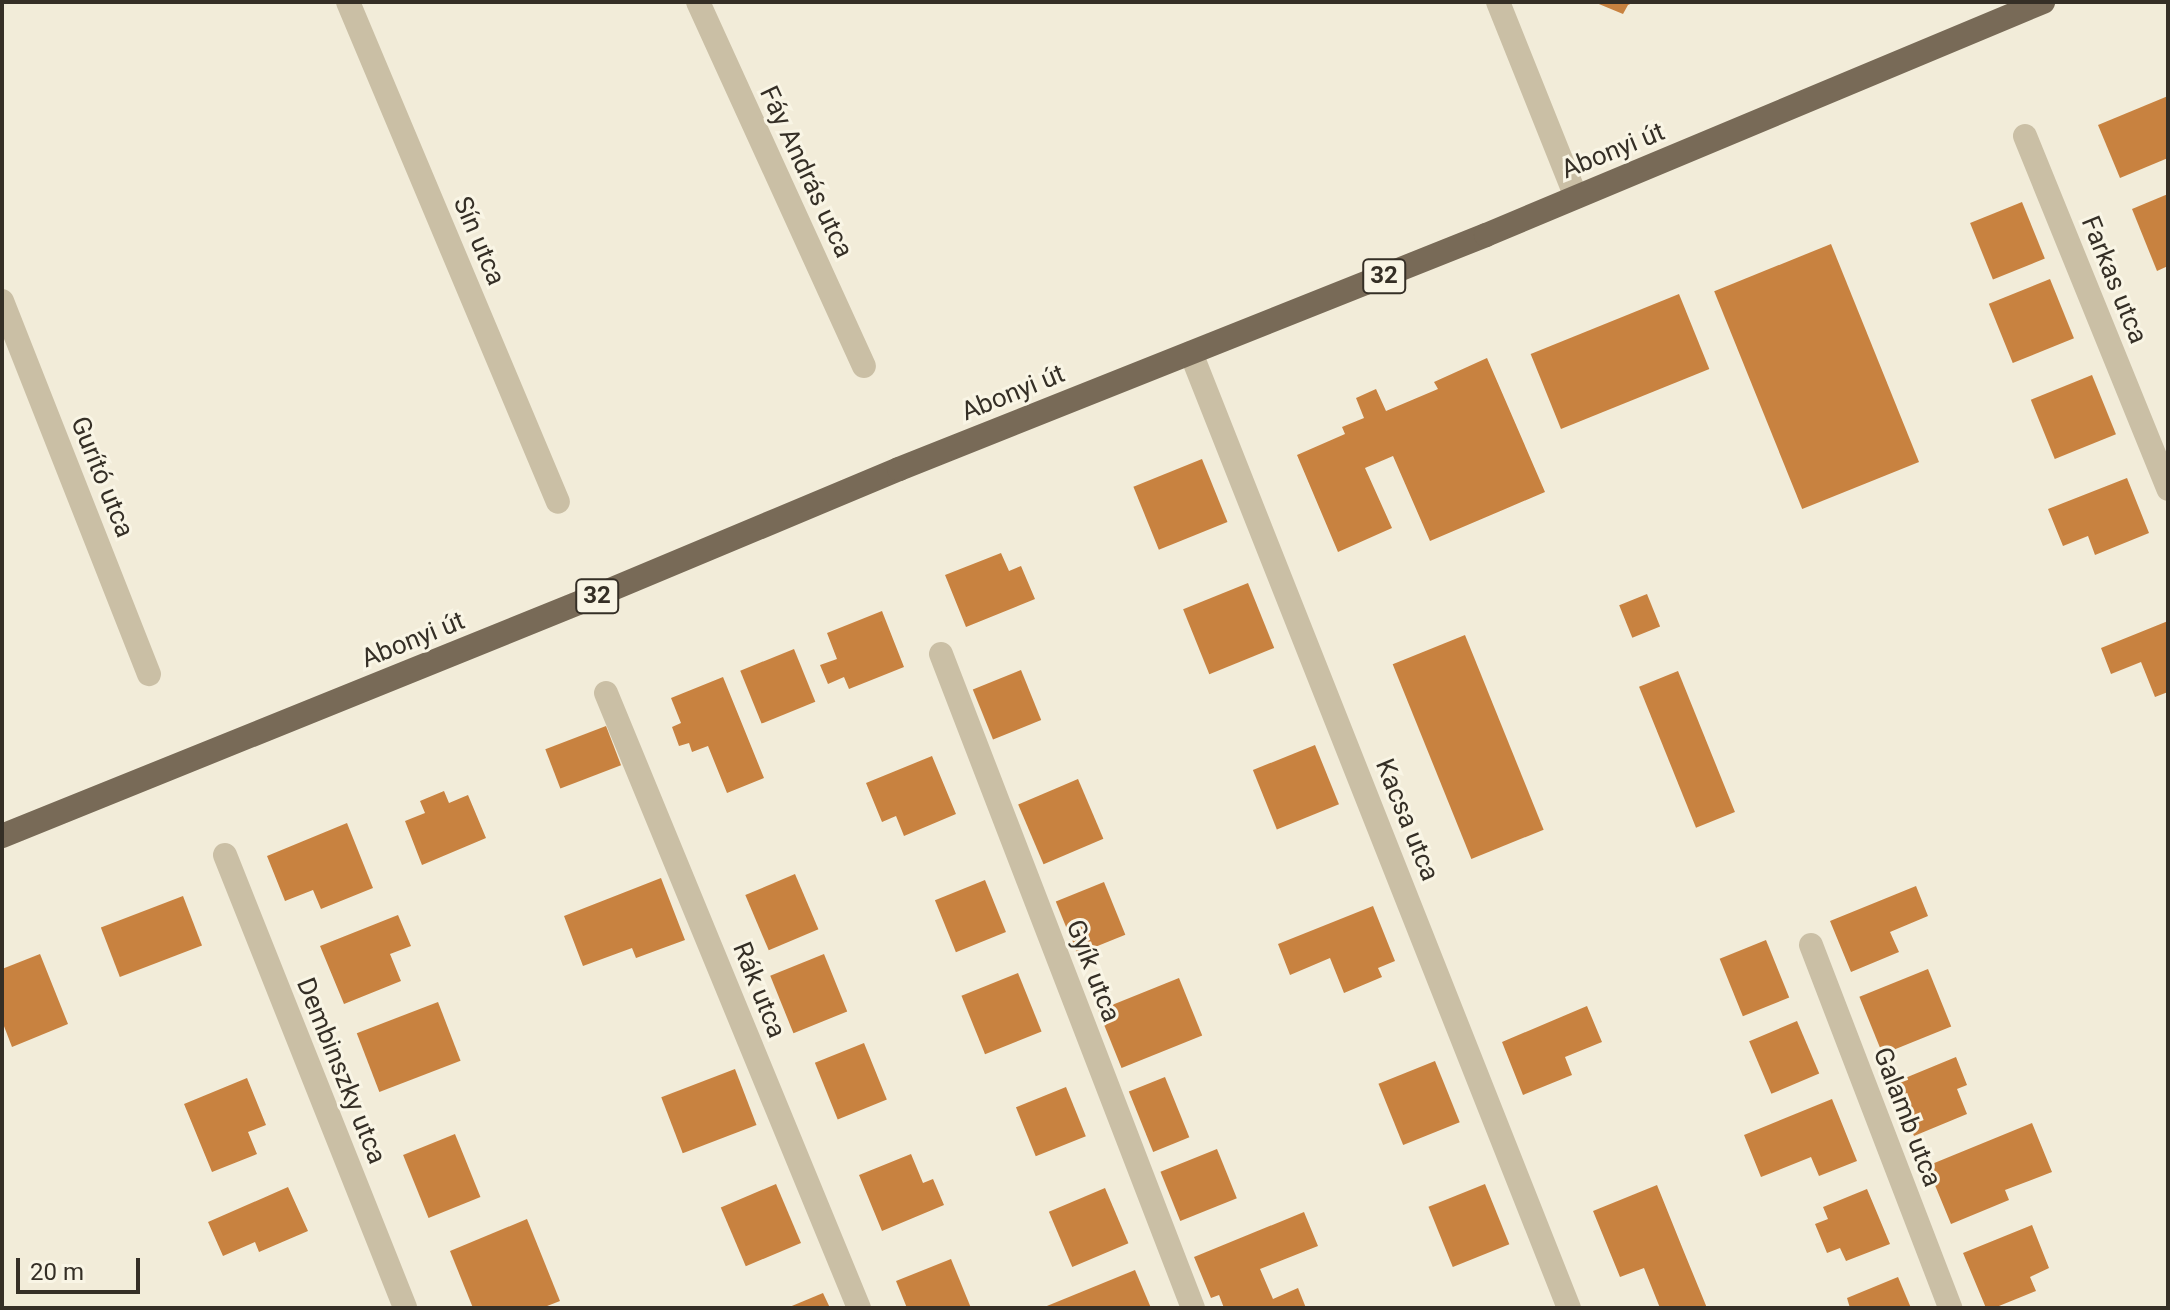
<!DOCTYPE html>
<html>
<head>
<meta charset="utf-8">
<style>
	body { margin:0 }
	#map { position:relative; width:2170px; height:1310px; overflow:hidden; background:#f2ecd9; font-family:Roboto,sans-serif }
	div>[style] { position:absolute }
	.building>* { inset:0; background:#c88240; transform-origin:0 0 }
	.minor>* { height:24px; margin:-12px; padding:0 12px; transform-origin:12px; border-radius:12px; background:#cabfa5 }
	.major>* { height:24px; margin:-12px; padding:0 12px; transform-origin:12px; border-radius:12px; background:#786a57 }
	span { translate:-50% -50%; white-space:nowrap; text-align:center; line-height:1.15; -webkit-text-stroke:6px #f9f5e5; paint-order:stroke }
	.shield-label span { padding:2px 6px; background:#f9f5e5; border:2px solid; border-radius:6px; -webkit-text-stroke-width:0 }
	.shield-label { font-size:24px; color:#352f26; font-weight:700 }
	.street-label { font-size:26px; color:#352f26 }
	.frame { position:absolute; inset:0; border:4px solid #352f26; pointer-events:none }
	.scale { position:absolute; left:16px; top:1258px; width:124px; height:36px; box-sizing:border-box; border:4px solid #352f26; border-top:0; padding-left:10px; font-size:24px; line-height:28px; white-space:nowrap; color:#352f26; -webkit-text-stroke:6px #f9f5e5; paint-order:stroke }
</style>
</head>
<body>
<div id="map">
	<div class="building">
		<div style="clip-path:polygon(1594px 2px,1635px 2px,1628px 5px,1623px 14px)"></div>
		<div style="clip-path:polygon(2168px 96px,2168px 158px,2120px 178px,2098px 125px)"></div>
		<div style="clip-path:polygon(2168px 194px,2168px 266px,2157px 271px,2132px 209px)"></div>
		<div style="left:2022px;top:202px;width:61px;height:56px;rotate:68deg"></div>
		<div style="left:1831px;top:244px;width:235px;height:126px;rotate:68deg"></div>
		<div style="left:2050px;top:279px;width:64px;height:66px;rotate:68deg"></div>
		<div style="left:1679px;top:294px;width:81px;height:160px;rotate:68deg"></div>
		<div style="clip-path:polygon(1487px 358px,1545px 492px,1430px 541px,1393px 456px,1365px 468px,1392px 528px,1338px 552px,1297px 455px,1345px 434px,1342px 427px,1364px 418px,1356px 398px,1376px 389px,1386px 411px,1438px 389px,1434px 382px)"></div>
		<div style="left:2092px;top:375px;width:64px;height:66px;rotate:68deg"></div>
		<div style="left:1202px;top:459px;width:68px;height:74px;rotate:68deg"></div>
		<div style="clip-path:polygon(2127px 478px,2149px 533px,2095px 555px,2088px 536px,2063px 546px,2048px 509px)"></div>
		<div style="clip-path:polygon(1001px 553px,1009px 571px,1021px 566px,1035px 599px,966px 627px,945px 575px)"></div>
		<div style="left:1248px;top:583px;width:70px;height:70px;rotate:68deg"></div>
		<div style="left:1647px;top:594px;width:35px;height:30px;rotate:68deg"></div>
		<div style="clip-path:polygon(882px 611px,904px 667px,849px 689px,844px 677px,828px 684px,820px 665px,837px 659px,827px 633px)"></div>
		<div style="clip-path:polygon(2168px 621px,2168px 692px,2155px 697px,2141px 662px,2111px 674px,2101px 648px)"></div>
		<div style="left:1465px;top:635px;width:210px;height:78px;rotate:68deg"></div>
		<div style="left:794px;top:649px;width:57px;height:58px;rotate:68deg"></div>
		<div style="left:1021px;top:670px;width:54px;height:52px;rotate:68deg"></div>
		<div style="left:1678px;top:671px;width:152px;height:42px;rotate:68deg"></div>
		<div style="clip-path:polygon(723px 677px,764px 778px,727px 793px,708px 746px,692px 752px,689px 743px,679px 746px,672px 727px,681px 723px,671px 698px)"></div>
		<div style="left:606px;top:726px;width:42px;height:65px;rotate:69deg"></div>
		<div style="left:1315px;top:745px;width:64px;height:67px;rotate:68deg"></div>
		<div style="clip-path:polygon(932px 756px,956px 814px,904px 836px,896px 816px,882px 822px,866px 783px)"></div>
		<div style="left:1078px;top:779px;width:65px;height:65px;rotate:67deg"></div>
		<div style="clip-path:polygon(444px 791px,449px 803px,468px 795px,486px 838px,422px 865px,405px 821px,425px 813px,420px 801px)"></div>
		<div style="clip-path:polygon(347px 823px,373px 888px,321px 909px,313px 890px,285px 901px,267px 856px)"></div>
		<div style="left:795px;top:874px;width:60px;height:54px;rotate:67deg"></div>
		<div style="clip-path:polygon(661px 878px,685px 940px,636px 958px,632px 948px,583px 966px,564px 916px)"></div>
		<div style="left:985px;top:880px;width:56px;height:54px;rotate:68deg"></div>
		<div style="left:1104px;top:882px;width:57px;height:52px;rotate:68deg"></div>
		<div style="clip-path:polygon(1916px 886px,1928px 916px,1890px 932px,1899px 952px,1851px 972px,1830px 921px)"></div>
		<div style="left:183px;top:896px;width:53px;height:88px;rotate:69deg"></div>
		<div style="clip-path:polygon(1373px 906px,1395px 961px,1378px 968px,1382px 977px,1344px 993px,1330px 958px,1290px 975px,1278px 944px)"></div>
		<div style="clip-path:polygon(398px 915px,411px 946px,390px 954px,401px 981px,344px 1004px,320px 946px)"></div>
		<div style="left:1766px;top:940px;width:62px;height:50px;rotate:68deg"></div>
		<div style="clip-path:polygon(40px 954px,68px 1024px,12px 1047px,2px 1021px,2px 969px)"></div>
		<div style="left:824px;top:954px;width:62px;height:58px;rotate:68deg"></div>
		<div style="left:1928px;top:969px;width:62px;height:74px;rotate:68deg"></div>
		<div style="left:1018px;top:973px;width:63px;height:61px;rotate:68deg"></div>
		<div style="left:1179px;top:978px;width:62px;height:87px;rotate:68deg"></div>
		<div style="left:438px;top:1002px;width:63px;height:87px;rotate:69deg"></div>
		<div style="clip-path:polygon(1587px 1006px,1602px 1042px,1565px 1057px,1572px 1075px,1523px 1095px,1502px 1042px)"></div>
		<div style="left:1797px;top:1021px;width:57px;height:52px;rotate:67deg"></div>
		<div style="left:864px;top:1043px;width:61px;height:53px;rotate:68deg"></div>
		<div style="clip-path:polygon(1956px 1057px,1967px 1085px,1957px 1089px,1967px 1114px,1914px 1136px,1893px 1083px)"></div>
		<div style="left:1435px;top:1061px;width:66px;height:61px;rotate:68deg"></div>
		<div style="left:735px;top:1069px;width:60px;height:79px;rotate:69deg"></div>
		<div style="left:1165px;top:1077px;width:65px;height:39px;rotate:68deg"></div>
		<div style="clip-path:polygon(247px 1078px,266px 1125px,248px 1132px,257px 1154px,212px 1172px,184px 1104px)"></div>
		<div style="left:1066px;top:1087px;width:53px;height:54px;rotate:68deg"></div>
		<div style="clip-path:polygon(1832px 1099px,1857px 1161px,1819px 1176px,1811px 1157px,1761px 1177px,1744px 1135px)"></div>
		<div style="clip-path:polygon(2032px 1123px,2052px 1172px,2005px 1190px,2009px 1200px,1951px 1224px,1927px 1166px)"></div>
		<div style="left:455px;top:1134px;width:68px;height:56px;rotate:68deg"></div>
		<div style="left:1217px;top:1149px;width:53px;height:61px;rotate:68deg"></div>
		<div style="clip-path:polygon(911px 1154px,923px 1183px,933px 1179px,944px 1205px,882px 1231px,859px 1175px)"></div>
		<div style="left:776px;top:1184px;width:64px;height:60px;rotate:67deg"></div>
		<div style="left:1485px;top:1184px;width:65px;height:61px;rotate:68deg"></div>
		<div style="clip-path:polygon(1657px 1185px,1684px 1252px,1707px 1308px,1660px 1308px,1644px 1268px,1620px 1277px,1593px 1211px)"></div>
		<div style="clip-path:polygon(288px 1187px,308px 1231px,259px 1252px,255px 1242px,223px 1256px,208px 1222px)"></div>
		<div style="left:1105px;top:1188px;width:60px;height:61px;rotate:67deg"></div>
		<div style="clip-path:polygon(1867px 1189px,1890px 1244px,1846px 1261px,1840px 1248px,1827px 1253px,1815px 1224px,1828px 1219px,1823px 1207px)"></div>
		<div style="clip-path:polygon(1304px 1212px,1318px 1246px,1260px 1269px,1273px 1299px,1298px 1288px,1306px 1308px,1224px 1308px,1219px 1295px,1211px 1298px,1194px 1257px)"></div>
		<div style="clip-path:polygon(527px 1219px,560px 1301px,542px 1308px,473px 1308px,450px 1251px)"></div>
		<div style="clip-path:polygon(2032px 1225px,2049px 1268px,2030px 1277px,2036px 1291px,1994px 1308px,1986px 1308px,1963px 1253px)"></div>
		<div style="clip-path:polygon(951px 1259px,971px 1308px,907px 1308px,896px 1281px)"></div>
		<div style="clip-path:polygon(1135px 1270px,1151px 1308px,1042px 1308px)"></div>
		<div style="clip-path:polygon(1898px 1277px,1911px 1308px,1850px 1308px,1847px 1298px)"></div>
		<div style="clip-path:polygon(823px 1293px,830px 1308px,787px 1308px)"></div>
	</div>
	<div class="minor">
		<div style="left:348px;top:2px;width:542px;rotate:67.22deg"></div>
		<div style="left:698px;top:2px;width:400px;rotate:65.5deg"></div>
		<div style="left:1498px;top:2px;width:210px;rotate:68.2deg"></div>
		<div style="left:2025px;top:136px;width:381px;rotate:67.9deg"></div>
		<div style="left:2px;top:301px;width:401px;rotate:68.5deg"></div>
		<div style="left:1191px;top:353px;width:1027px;rotate:68.41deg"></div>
		<div style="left:941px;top:654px;width:701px;rotate:68.93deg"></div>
		<div style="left:606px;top:693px;width:665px;rotate:67.64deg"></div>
		<div style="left:225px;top:855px;width:487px;rotate:68.3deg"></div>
		<div style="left:1811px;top:945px;width:389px;rotate:69deg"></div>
	</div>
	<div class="major">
		<div style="left:2px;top:836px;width:630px;rotate:-22deg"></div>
		<div style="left:586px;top:600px;width:339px;rotate:-22.7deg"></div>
		<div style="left:899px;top:469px;width:632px;rotate:-21.73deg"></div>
		<div style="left:1486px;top:235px;width:604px;rotate:-22.7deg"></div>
	</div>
	<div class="shield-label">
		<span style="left:1384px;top:276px">32</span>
		<span style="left:597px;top:596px">32</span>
	</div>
	<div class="street-label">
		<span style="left:1613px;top:151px;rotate:-22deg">Abonyi út</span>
		<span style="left:806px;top:172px;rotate:65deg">Fáy András utca</span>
		<span style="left:479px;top:241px;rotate:67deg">Sín utca</span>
		<span style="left:2114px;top:280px;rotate:68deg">Farkas utca</span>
		<span style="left:1013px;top:393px;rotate:-22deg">Abonyi út</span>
		<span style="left:102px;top:477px;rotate:68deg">Gurító utca</span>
		<span style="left:413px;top:640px;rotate:-22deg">Abonyi út</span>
		<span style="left:1407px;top:820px;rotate:68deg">Kacsa utca</span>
		<span style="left:1093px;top:971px;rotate:69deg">Gyík utca</span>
		<span style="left:759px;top:990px;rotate:68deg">Rák utca</span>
		<span style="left:341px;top:1071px;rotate:68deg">Dembinszky utca</span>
		<span style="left:1907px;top:1117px;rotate:69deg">Galamb utca</span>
	</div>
	<div class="frame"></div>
	<div class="scale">20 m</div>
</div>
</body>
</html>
